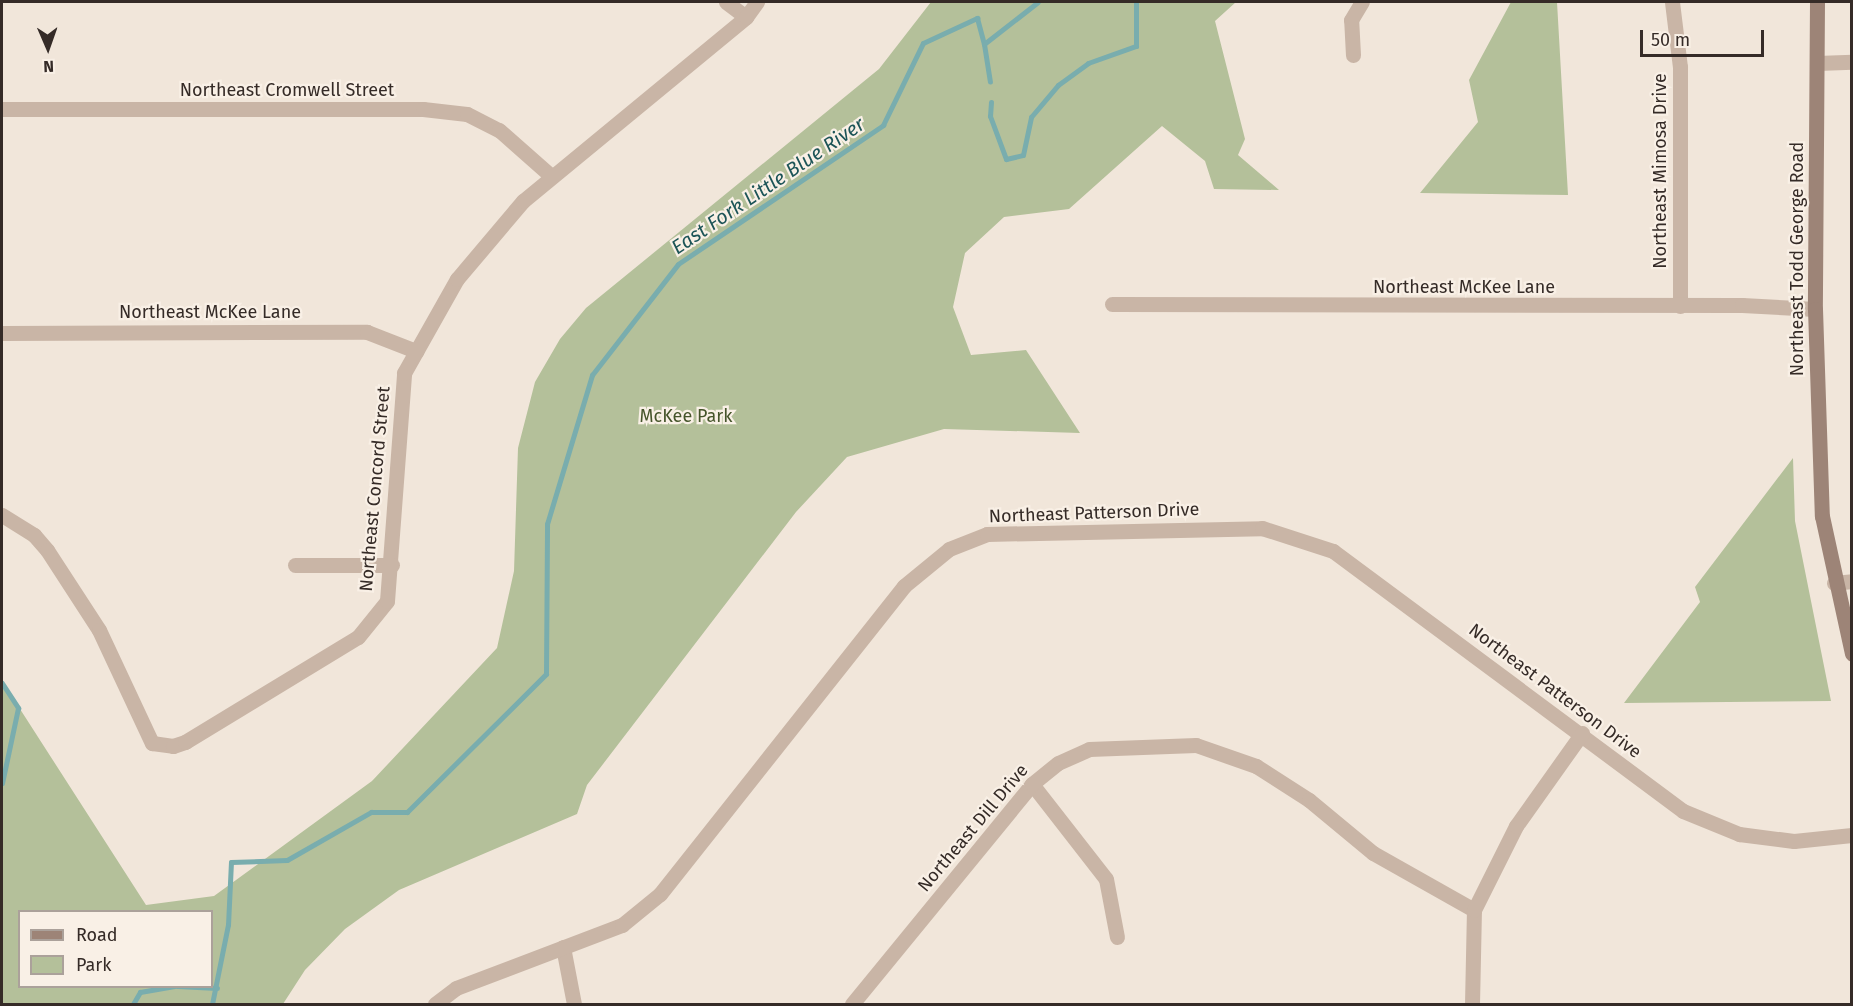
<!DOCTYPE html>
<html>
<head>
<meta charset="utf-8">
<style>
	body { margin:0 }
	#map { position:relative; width:1853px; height:1006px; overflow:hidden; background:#f1e6da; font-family:"Fira Sans",sans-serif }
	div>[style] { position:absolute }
	.green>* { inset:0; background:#b4c09a }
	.stream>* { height:5px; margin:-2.5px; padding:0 2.5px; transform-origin:2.5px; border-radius:2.5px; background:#79adae }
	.street>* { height:15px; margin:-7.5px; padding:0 7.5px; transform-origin:7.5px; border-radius:7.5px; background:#c9b5a6 }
	.secondary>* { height:15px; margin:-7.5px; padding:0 7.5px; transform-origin:7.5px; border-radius:7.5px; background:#9d8477 }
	span { translate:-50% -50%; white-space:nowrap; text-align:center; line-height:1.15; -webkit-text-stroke:4.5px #f9f0e6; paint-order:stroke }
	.street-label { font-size:18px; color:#352b27 }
	.park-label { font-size:18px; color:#45542a }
	.water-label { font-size:20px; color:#1c5457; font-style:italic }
	.frame { position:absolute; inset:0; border:3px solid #352b27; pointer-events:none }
	.legend { position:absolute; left:18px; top:910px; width:195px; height:78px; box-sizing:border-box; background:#f9f0e6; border:2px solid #aba19a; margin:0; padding:8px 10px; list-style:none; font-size:18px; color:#352b27 }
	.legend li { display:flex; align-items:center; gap:12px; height:30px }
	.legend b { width:30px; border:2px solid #aba19a }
	.north { position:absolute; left:18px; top:18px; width:60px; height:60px; -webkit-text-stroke:4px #f9f0e6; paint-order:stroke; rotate:178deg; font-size:16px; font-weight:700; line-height:24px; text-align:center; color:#352b27 }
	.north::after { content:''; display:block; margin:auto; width:21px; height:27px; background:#352b27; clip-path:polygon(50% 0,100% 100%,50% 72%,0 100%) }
	.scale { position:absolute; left:1640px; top:30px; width:124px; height:27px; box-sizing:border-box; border:3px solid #352b27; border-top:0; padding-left:8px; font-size:18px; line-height:21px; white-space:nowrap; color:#352b27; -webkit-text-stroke:4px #f9f0e6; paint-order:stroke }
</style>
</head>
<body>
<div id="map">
	<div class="green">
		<div style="clip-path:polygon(evenodd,931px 2px,1236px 2px,1215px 21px,1245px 139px,1238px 155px,1279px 190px,1214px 189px,1205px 161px,1162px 126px,1069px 209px,1004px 217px,965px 253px,953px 307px,971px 355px,1026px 350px,1080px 433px,944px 429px,847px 457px,796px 512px,587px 785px,577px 814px,399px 890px,345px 929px,305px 970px,283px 1004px,2px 1004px,2px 681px,146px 905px,214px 896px,372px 781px,497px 648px,514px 571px,518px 448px,535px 382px,560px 339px,586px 308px,879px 69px,931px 2px,20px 912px,212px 912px,212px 986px,20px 986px,20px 912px)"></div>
		<div style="clip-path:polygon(1511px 2px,1557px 2px,1568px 195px,1420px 193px,1478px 122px,1469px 80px)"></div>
		<div style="clip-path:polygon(1793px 458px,1795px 521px,1831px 701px,1624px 703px,1700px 602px,1695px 587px)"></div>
	</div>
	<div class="stream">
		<div style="left:984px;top:44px;width:38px;rotate:81deg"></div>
		<div style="left:991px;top:102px;width:14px;rotate:94deg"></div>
		<div style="left:990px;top:116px;width:46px;rotate:69.6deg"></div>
		<div style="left:1006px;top:159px;width:17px;rotate:-13deg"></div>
		<div style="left:1023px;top:155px;width:39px;rotate:-78deg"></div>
		<div style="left:1031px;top:117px;width:42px;rotate:-49.8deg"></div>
		<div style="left:1058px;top:85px;width:37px;rotate:-36deg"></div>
		<div style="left:1088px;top:63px;width:51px;rotate:-19.5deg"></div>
		<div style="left:1136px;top:46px;width:44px;rotate:-90deg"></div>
		<div style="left:2px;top:683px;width:30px;rotate:57deg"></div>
		<div style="left:18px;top:708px;width:77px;rotate:102deg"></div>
		<div style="left:177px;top:986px;width:40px;rotate:2.9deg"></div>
		<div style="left:133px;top:1004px;width:14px;rotate:-60deg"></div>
		<div style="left:140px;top:992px;width:35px;rotate:-10deg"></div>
		<div style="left:212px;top:1004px;width:81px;rotate:-78.6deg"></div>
		<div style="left:228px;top:925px;width:63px;rotate:-87.3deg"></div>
		<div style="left:231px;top:862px;width:56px;rotate:-2deg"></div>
		<div style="left:287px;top:860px;width:97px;rotate:-29.7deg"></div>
		<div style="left:371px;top:812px;width:36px"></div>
		<div style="left:407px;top:812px;width:196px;rotate:-44.8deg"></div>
		<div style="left:546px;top:674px;width:150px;rotate:-89.6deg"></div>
		<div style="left:547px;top:524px;width:156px;rotate:-73.2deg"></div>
		<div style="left:592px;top:375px;width:140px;rotate:-52.2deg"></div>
		<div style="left:678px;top:264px;width:248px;rotate:-34.1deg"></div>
		<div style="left:883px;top:125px;width:91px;rotate:-64deg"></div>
		<div style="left:923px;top:43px;width:60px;rotate:-24.8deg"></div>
		<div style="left:977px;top:18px;width:27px;rotate:75deg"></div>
		<div style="left:984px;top:44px;width:68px;rotate:-37.9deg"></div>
	</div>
	<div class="street">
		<div style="left:726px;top:2px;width:25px;rotate:37deg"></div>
		<div style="left:1672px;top:2px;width:65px;rotate:83deg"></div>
		<div style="left:1680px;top:67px;width:239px;rotate:90deg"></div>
		<div style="left:1353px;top:55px;width:35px;rotate:-93deg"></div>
		<div style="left:1351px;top:20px;width:21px;rotate:-59deg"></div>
		<div style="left:1817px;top:63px;width:35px;rotate:-2deg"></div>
		<div style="left:2px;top:109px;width:421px"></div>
		<div style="left:423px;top:109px;width:44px;rotate:6.5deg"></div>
		<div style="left:467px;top:114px;width:36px;rotate:27deg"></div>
		<div style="left:499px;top:130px;width:69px;rotate:41.5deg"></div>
		<div style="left:1112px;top:304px;width:630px;rotate:0.09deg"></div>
		<div style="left:1742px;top:305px;width:73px;rotate:3.1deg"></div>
		<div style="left:2px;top:333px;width:365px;rotate:-0.2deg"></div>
		<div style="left:367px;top:332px;width:53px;rotate:21.2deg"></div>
		<div style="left:2px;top:515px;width:38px;rotate:32deg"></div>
		<div style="left:34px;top:535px;width:20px;rotate:49deg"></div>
		<div style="left:47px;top:550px;width:95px;rotate:57deg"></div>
		<div style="left:99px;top:630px;width:125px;rotate:64.9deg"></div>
		<div style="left:152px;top:743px;width:21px;rotate:8deg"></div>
		<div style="left:173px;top:746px;width:13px;rotate:-18deg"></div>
		<div style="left:185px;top:742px;width:202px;rotate:-31.3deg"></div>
		<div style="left:358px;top:637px;width:46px;rotate:-51.1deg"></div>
		<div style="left:387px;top:601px;width:229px;rotate:-85.7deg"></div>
		<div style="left:404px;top:373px;width:108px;rotate:-60.6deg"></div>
		<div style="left:457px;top:279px;width:102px;rotate:-49.8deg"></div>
		<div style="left:523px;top:201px;width:289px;rotate:-39.5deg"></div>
		<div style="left:746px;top:17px;width:19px;rotate:-54deg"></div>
		<div style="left:295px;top:565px;width:97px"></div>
		<div style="left:1834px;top:583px;width:18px;rotate:-6deg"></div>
		<div style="left:1032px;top:784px;width:120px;rotate:52.1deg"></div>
		<div style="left:1106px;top:879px;width:59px;rotate:79.3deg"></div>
		<div style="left:563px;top:947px;width:58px;rotate:79.1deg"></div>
		<div style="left:435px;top:1004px;width:26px;rotate:-37deg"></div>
		<div style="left:456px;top:988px;width:178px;rotate:-20.8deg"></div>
		<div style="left:622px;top:925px;width:49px;rotate:-39.2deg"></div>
		<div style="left:660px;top:894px;width:393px;rotate:-51.6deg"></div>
		<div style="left:904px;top:586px;width:58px;rotate:-39.4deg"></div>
		<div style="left:949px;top:549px;width:41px;rotate:-21.5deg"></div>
		<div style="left:987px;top:534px;width:275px;rotate:-1.2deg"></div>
		<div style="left:1262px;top:528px;width:75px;rotate:17.9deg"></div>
		<div style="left:1333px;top:551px;width:436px;rotate:36.6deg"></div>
		<div style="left:1683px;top:811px;width:61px;rotate:22.3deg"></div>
		<div style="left:1739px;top:834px;width:55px;rotate:7.3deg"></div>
		<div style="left:1794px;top:841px;width:58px;rotate:-5.9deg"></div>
		<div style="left:852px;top:1004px;width:284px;rotate:-50.7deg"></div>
		<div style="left:1032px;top:784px;width:33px;rotate:-39deg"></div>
		<div style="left:1058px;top:763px;width:34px;rotate:-24deg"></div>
		<div style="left:1089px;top:749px;width:107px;rotate:-2.1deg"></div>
		<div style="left:1196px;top:745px;width:64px;rotate:19.3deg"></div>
		<div style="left:1256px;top:766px;width:63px;rotate:32.7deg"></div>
		<div style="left:1309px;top:800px;width:83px;rotate:39.6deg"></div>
		<div style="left:1373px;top:853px;width:116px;rotate:29.4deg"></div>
		<div style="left:1472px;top:1004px;width:94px;rotate:-88.8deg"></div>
		<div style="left:1474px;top:910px;width:94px;rotate:-63.4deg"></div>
		<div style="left:1516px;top:826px;width:114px;rotate:-54.6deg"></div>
	</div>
	<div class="secondary">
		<div style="left:1817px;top:2px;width:307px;rotate:90.4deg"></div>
		<div style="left:1815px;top:309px;width:207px;rotate:88.1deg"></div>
		<div style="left:1822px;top:516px;width:141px;rotate:77.7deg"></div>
	</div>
	<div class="street-label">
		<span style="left:287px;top:90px">Northeast Cromwell Street</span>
		<span style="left:1660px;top:171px;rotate:-90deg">Northeast Mimosa Drive</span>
		<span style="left:1797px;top:259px;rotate:-90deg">Northeast Todd George Road</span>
		<span style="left:1464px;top:287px">Northeast McKee Lane</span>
		<span style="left:210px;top:312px">Northeast McKee Lane</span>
		<span style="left:375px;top:489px;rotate:-85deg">Northeast Concord Street</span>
		<span style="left:1094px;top:513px;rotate:-2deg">Northeast Patterson Drive</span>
		<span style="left:1555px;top:691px;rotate:37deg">Northeast Patterson Drive</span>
		<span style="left:973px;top:828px;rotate:-50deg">Northeast Dill Drive</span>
	</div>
	<div class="park-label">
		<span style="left:686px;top:416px">McKee Park</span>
	</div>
	<div class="water-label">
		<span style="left:768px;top:186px;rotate:-34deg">East Fork Little Blue River</span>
	</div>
	<div class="frame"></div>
	<ul class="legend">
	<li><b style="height:8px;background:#9d8477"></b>Road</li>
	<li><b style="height:16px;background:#b4c09a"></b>Park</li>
	</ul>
	<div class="north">N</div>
	<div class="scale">50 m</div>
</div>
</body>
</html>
